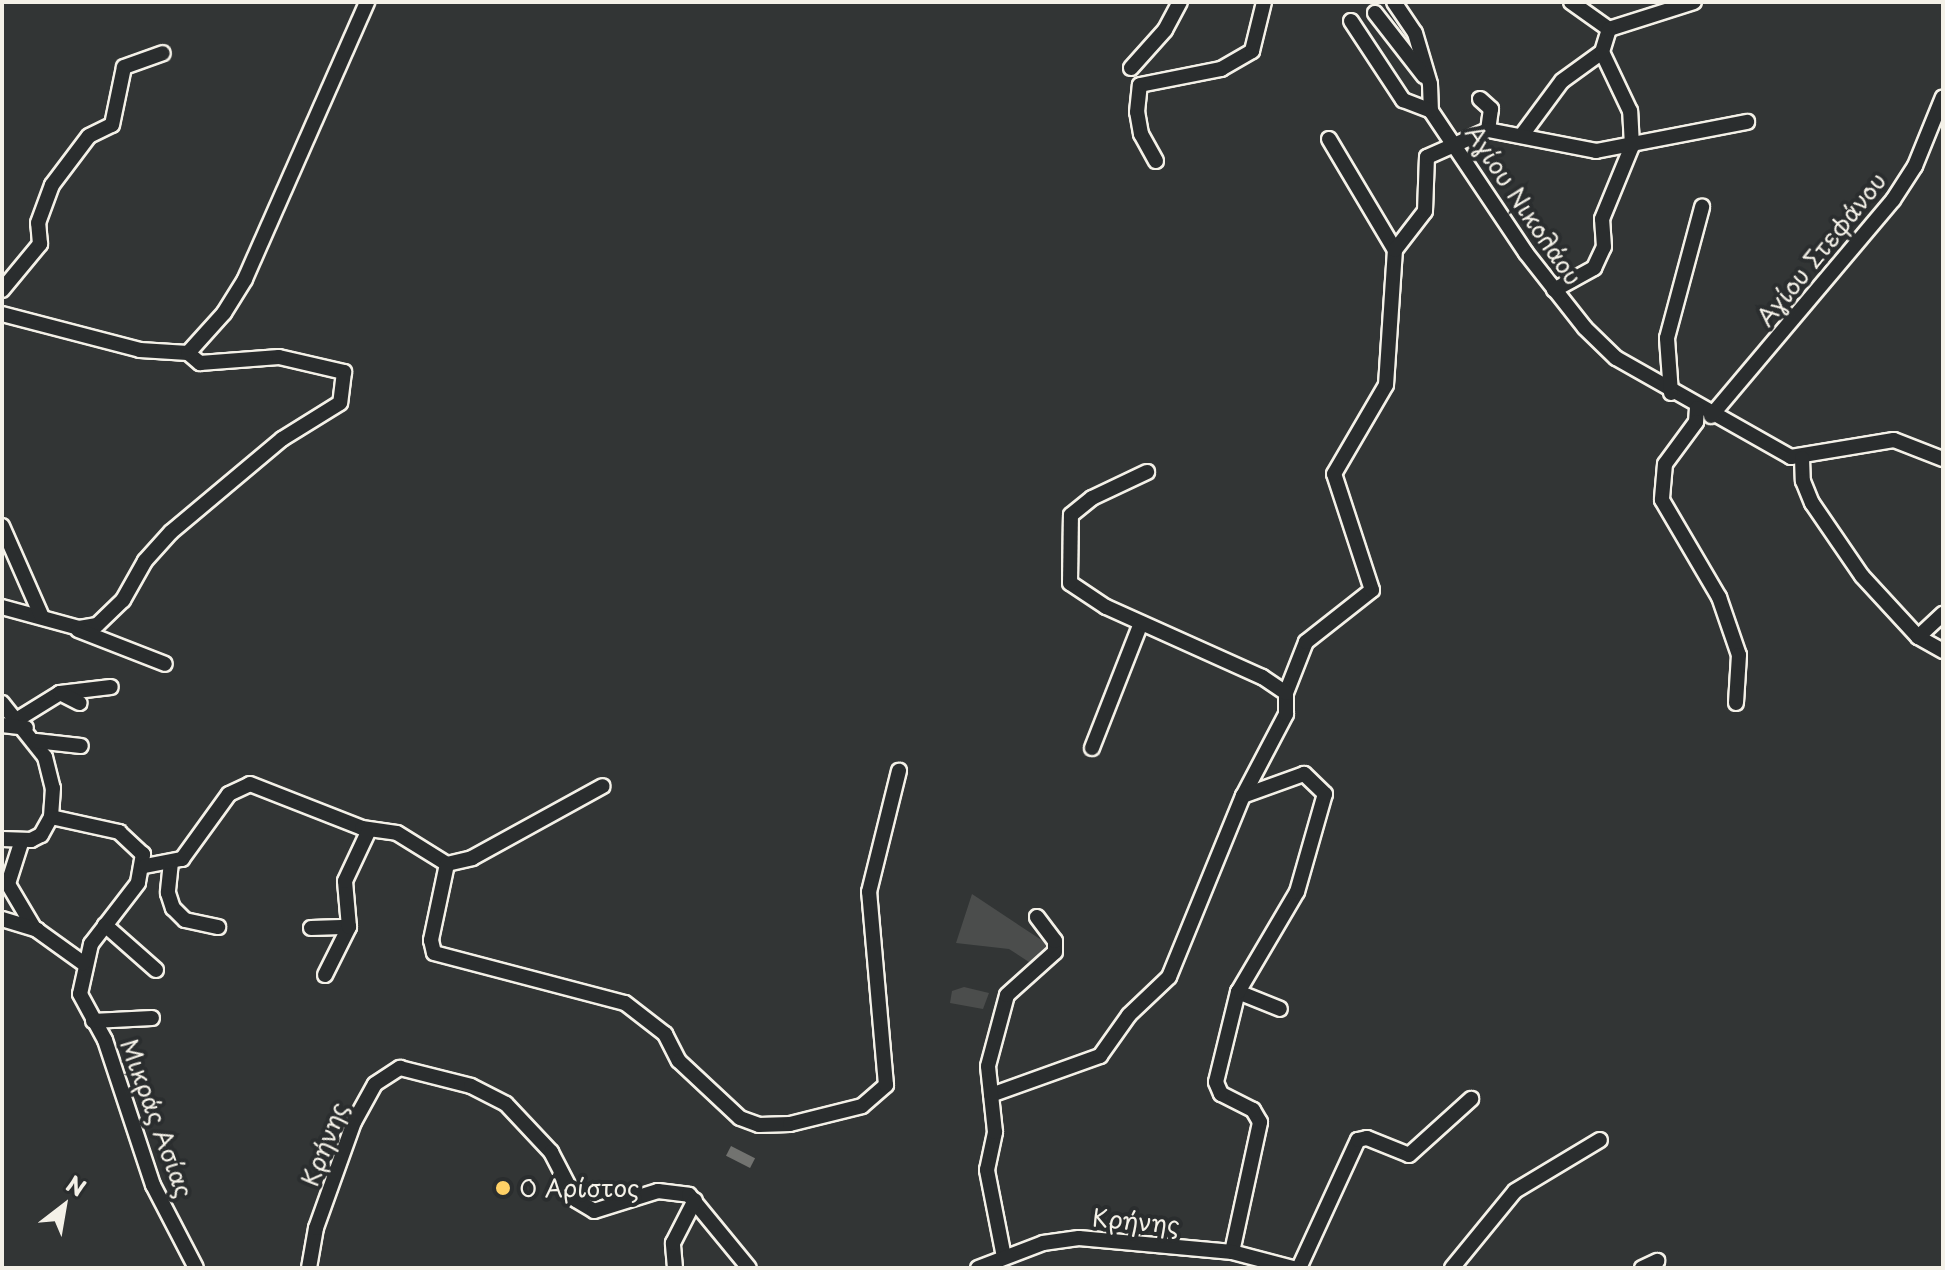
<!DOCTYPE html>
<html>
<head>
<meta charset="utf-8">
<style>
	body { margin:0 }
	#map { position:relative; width:1945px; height:1270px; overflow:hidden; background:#323535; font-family:"Playpen Sans",sans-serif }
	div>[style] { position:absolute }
	.green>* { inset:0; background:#4b4d4c }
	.water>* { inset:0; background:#727370; transform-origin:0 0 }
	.roads { filter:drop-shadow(2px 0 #f4f1e8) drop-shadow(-2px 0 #f4f1e8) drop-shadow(0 2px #f4f1e8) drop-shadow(0 -2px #f4f1e8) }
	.minor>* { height:14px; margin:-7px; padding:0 7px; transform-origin:7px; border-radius:7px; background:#2a2d2e }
	.dots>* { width:22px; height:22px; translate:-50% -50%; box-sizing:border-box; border:4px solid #2a2d2e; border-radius:50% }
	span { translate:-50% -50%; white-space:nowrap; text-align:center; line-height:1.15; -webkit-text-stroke:8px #2a2d2e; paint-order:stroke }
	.street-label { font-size:24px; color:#f4f1e8 }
	.poi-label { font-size:24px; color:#f4f1e8 }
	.left { translate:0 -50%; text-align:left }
	.frame { position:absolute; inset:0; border:4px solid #f4f1e8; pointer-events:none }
	.north { position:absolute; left:24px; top:1166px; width:80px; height:80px; -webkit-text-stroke:6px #2a2d2e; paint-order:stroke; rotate:31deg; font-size:22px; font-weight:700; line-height:32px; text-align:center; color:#f4f1e8 }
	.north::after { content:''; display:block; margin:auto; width:28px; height:36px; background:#f4f1e8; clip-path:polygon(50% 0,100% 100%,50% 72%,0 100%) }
</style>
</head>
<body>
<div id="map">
	<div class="green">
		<div style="clip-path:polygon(972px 894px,1055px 949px,1032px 964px,1009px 949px,956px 943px)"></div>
		<div style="clip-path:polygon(964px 987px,989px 993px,983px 1009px,950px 1003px,952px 991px)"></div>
	</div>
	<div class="water">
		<div style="left:731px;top:1146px;width:27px;height:11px;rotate:27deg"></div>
	</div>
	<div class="roads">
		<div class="minor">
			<div style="left:1394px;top:2px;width:37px;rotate:56deg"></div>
			<div style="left:1415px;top:33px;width:53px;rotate:73.6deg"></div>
			<div style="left:1430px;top:84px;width:27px;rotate:88deg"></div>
			<div style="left:1431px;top:111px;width:171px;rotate:56.2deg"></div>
			<div style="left:1526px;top:253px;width:95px;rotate:51.8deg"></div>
			<div style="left:1585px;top:328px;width:43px;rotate:44.1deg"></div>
			<div style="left:1616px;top:358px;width:201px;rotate:29.5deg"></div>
			<div style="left:1791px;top:457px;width:104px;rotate:-9.4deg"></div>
			<div style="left:1894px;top:440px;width:53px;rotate:21.2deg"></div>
			<div style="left:1571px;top:2px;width:47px;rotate:35.4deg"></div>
			<div style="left:1375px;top:13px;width:80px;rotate:52.1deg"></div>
			<div style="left:1351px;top:21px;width:95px;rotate:56.6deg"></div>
			<div style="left:1403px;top:100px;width:30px;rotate:21deg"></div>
			<div style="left:1609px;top:29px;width:89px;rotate:-17.6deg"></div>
			<div style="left:1131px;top:68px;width:51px;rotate:-48.2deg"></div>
			<div style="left:1165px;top:30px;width:32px;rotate:-62deg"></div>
			<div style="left:1480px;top:99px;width:15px;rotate:42deg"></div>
			<div style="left:1491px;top:109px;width:21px;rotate:98deg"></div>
			<div style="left:1522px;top:135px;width:67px;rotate:-53.5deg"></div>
			<div style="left:1562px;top:81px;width:49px;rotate:-35.9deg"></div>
			<div style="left:1329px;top:139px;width:129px;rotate:59.3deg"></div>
			<div style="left:1156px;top:161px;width:31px;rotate:-119deg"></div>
			<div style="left:1141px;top:134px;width:22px;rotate:-100deg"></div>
			<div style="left:1137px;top:112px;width:27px;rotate:-84deg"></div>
			<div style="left:1140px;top:85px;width:83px;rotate:-11.2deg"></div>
			<div style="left:1221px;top:69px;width:36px;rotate:-30deg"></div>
			<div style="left:1252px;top:51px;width:50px;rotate:-76.2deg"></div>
			<div style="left:2px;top:290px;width:60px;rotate:-50.4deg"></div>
			<div style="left:40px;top:244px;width:21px;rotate:-95deg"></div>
			<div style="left:38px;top:223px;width:40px;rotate:-69.8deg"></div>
			<div style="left:52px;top:185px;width:61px;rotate:-52.9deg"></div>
			<div style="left:89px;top:136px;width:25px;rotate:-26deg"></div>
			<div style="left:112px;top:125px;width:59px;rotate:-78.3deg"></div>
			<div style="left:124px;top:67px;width:41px;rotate:-19.7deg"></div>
			<div style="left:1554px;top:290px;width:46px;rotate:-28.8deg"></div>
			<div style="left:1594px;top:268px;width:23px;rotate:-65deg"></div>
			<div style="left:1604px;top:247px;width:28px;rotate:-94deg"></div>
			<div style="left:1602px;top:219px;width:79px;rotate:-67.7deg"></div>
			<div style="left:1632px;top:146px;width:35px;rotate:-93deg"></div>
			<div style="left:1630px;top:111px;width:65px;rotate:-115.4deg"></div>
			<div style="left:1602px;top:52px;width:24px;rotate:-73deg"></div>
			<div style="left:2px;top:314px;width:143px;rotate:14.6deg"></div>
			<div style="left:140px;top:350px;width:48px;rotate:3.6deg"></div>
			<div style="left:188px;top:353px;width:16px;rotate:40deg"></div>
			<div style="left:200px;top:363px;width:79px;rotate:-4.3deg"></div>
			<div style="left:279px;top:357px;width:67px;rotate:13deg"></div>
			<div style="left:344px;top:372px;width:31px;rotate:97deg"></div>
			<div style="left:340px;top:403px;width:68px;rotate:148.2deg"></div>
			<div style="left:282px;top:439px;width:145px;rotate:140deg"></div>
			<div style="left:171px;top:532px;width:39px;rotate:132deg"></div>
			<div style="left:145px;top:561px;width:45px;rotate:119.4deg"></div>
			<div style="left:123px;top:600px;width:36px;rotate:136deg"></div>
			<div style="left:97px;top:625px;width:18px;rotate:171deg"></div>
			<div style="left:79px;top:628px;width:80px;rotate:-164.7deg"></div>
			<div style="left:188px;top:353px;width:54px;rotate:-48deg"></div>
			<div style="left:224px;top:313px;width:40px;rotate:-58deg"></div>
			<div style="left:245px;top:279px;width:303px;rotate:-66.2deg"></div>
			<div style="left:1671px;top:393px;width:55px;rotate:-94.2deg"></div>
			<div style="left:1667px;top:338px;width:136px;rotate:-75deg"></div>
			<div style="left:1697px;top:408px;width:14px;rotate:94deg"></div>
			<div style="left:1696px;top:422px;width:52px;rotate:126.4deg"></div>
			<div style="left:1665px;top:464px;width:36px;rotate:95deg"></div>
			<div style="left:1662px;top:500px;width:113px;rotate:59.6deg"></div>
			<div style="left:1719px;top:597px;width:61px;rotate:71deg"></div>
			<div style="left:1739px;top:655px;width:48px;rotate:93.6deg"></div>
			<div style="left:1711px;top:416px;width:282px;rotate:-49.9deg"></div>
			<div style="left:1893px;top:200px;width:40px;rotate:-57.1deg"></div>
			<div style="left:1915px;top:166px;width:74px;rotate:-67.9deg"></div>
			<div style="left:1802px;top:458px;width:23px;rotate:88deg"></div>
			<div style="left:1803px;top:481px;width:24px;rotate:68deg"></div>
			<div style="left:1812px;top:503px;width:88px;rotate:55.6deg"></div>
			<div style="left:1862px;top:576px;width:83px;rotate:47.4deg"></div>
			<div style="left:1918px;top:637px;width:29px;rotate:29deg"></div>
			<div style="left:2px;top:526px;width:99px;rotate:66.3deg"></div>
			<div style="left:78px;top:630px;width:93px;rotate:21.3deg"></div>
			<div style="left:1918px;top:637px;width:34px;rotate:-43deg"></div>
			<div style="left:60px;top:693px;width:51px;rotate:-6.7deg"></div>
			<div style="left:1286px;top:693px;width:55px;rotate:-68.6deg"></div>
			<div style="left:1306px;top:642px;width:84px;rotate:-38.2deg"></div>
			<div style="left:1372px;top:590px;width:122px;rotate:-108.1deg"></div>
			<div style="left:1334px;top:474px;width:103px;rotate:-59.7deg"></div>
			<div style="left:1386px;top:385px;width:135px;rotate:-86.2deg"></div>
			<div style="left:1395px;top:250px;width:49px;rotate:-52.4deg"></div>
			<div style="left:1425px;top:211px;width:54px;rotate:-87.9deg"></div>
			<div style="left:1427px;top:157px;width:67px;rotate:-23.9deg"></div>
			<div style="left:1488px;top:130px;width:110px;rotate:11deg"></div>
			<div style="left:1596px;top:151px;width:154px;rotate:-10.9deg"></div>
			<div style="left:2px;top:703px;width:69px;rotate:51.5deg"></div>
			<div style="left:45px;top:757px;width:32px;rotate:76deg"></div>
			<div style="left:53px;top:788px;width:29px;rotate:94deg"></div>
			<div style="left:51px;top:817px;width:70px;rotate:12.4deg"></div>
			<div style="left:119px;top:832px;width:33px;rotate:43deg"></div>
			<div style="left:143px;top:854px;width:29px;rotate:100deg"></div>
			<div style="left:138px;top:883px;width:77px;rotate:127.6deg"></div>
			<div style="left:91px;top:944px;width:51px;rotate:102.4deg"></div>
			<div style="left:80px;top:994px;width:52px;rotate:61.5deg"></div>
			<div style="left:105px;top:1040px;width:153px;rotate:71.7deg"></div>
			<div style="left:153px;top:1185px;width:93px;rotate:62.6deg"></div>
			<div style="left:18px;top:719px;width:49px;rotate:-31.8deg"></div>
			<div style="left:60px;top:693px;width:22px;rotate:27deg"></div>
			<div style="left:2px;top:725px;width:24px;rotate:7deg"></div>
			<div style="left:36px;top:741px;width:45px;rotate:6.3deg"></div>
			<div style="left:1092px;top:748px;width:134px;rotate:-68.6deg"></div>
			<div style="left:2px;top:839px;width:29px;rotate:2deg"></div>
			<div style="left:31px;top:840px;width:11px;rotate:-27deg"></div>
			<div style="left:41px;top:835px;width:21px;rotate:-61deg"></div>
			<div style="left:21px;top:843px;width:43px;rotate:107.6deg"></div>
			<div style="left:8px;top:884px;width:51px;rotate:59.4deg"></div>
			<div style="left:171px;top:862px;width:31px;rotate:96deg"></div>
			<div style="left:168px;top:893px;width:16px;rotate:72deg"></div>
			<div style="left:173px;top:908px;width:17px;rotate:45deg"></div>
			<div style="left:185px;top:920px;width:34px;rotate:12deg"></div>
			<div style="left:447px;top:864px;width:26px;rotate:-13deg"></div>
			<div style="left:472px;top:858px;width:149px;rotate:-28.8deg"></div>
			<div style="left:145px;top:866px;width:38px;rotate:-11deg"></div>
			<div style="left:182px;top:859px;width:80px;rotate:-54.1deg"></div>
			<div style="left:229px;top:794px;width:23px;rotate:-25deg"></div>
			<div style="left:250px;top:784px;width:120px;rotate:21.4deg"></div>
			<div style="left:362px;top:828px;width:35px;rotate:8deg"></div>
			<div style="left:397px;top:833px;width:59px;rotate:31.8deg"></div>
			<div style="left:447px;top:864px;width:78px;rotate:101.9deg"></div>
			<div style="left:431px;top:940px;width:13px;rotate:77deg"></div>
			<div style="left:434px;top:953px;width:197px;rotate:14.7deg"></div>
			<div style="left:625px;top:1003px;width:51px;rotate:37.8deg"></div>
			<div style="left:665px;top:1034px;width:30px;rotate:63deg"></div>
			<div style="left:679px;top:1061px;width:83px;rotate:43.1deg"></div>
			<div style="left:740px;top:1118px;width:20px;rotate:20deg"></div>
			<div style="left:759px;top:1125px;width:31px;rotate:-2deg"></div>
			<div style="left:790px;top:1124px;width:74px;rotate:-14deg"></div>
			<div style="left:862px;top:1106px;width:32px;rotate:-41deg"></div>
			<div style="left:886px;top:1085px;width:194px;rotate:-95deg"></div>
			<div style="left:869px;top:892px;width:125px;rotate:-76.1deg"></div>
			<div style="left:2px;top:919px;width:37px;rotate:17deg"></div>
			<div style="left:37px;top:930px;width:57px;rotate:35.7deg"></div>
			<div style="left:105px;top:925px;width:68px;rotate:41.4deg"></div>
			<div style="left:311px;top:928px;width:38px;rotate:-2deg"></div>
			<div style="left:325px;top:975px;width:54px;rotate:-63.4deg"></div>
			<div style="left:349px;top:927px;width:46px;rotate:-95deg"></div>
			<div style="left:345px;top:881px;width:56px;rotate:-64.8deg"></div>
			<div style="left:1238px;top:992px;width:45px;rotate:22deg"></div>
			<div style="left:93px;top:1021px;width:59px;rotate:-2.9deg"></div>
			<div style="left:991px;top:1095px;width:116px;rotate:-19.7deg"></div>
			<div style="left:1100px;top:1056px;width:50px;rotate:-54.7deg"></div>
			<div style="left:1129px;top:1015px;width:55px;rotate:-43.5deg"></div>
			<div style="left:1169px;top:977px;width:196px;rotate:-67.8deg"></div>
			<div style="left:1243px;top:796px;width:93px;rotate:-62.3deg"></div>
			<div style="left:1286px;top:714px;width:21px;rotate:-90deg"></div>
			<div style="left:1286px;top:693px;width:29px;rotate:-146deg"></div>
			<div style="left:1262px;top:677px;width:171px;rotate:-155.8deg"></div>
			<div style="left:1106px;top:607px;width:43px;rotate:-146.3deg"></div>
			<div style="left:1070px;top:583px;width:68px;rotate:-89.2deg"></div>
			<div style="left:1071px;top:515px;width:27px;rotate:-39deg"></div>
			<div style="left:1092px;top:498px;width:61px;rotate:-25.3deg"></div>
			<div style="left:1232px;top:1252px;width:133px;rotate:-77.8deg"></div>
			<div style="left:1260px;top:1122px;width:14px;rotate:-120deg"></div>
			<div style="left:1253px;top:1110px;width:36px;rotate:-153deg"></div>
			<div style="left:1221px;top:1094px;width:13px;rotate:-113deg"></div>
			<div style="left:1216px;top:1082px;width:93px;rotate:-76.3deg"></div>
			<div style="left:1238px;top:992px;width:116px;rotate:-59.5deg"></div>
			<div style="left:1297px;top:892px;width:102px;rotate:-74.1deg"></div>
			<div style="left:1325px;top:794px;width:29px;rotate:-136deg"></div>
			<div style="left:1304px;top:774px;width:65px;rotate:160.2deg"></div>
			<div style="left:1004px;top:1257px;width:89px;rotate:-101.1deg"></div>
			<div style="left:987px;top:1170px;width:39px;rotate:-78deg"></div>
			<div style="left:995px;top:1132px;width:66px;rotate:-96.1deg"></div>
			<div style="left:988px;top:1066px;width:73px;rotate:-75deg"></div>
			<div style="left:1007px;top:995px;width:64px;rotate:-41.9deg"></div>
			<div style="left:1055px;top:952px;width:11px;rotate:-90deg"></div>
			<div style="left:1055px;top:941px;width:30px;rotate:-127deg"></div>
			<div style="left:309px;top:1268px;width:41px;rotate:-80.1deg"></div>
			<div style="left:316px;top:1228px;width:113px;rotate:-70.3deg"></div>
			<div style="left:354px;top:1122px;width:43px;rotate:-61.1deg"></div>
			<div style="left:375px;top:1084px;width:30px;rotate:-33deg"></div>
			<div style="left:400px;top:1068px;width:73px;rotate:14.2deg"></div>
			<div style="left:471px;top:1086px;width:39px;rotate:27deg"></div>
			<div style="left:506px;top:1104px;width:66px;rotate:46.8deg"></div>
			<div style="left:551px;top:1152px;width:54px;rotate:62.5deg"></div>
			<div style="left:576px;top:1200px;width:21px;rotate:31deg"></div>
			<div style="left:594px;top:1211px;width:67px;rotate:-17.4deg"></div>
			<div style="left:658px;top:1191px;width:31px;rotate:7deg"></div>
			<div style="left:689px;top:1195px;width:94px;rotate:50.6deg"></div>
			<div style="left:675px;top:1268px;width:25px;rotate:-95deg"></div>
			<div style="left:673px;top:1243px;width:48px;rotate:-62.9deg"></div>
			<div style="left:978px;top:1268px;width:70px;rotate:-21deg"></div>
			<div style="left:1043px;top:1243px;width:36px;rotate:-8deg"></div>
			<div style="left:1079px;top:1238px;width:154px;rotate:5.2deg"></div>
			<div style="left:1232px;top:1252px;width:63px;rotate:14.7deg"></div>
			<div style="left:1299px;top:1268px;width:141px;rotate:-65.3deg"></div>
			<div style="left:1358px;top:1140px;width:9px;rotate:-13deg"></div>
			<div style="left:1367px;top:1138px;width:45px;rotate:22deg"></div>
			<div style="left:1409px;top:1155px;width:84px;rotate:-42.1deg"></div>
			<div style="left:1452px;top:1268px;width:99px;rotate:-50.7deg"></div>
			<div style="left:1515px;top:1191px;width:99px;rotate:-31deg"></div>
			<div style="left:1642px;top:1268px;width:17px;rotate:-25deg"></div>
		</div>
	</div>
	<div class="dots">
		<div style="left:503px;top:1188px;background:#ffd166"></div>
	</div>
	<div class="street-label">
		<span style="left:1524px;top:205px;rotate:56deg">Αγίου Νικολάου</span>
		<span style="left:1821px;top:249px;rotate:-51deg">Αγίου Στεφάνου</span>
		<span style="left:157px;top:1118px;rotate:70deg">Μικράς Ασίας</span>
		<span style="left:324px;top:1144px;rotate:-69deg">Κρήνης</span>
		<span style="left:1136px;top:1221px;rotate:5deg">Κρήνης</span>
	</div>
	<div class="poi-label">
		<span class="left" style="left:519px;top:1188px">Ο Αρίστος</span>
	</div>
	<div class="frame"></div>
	<div class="north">N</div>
</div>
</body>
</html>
